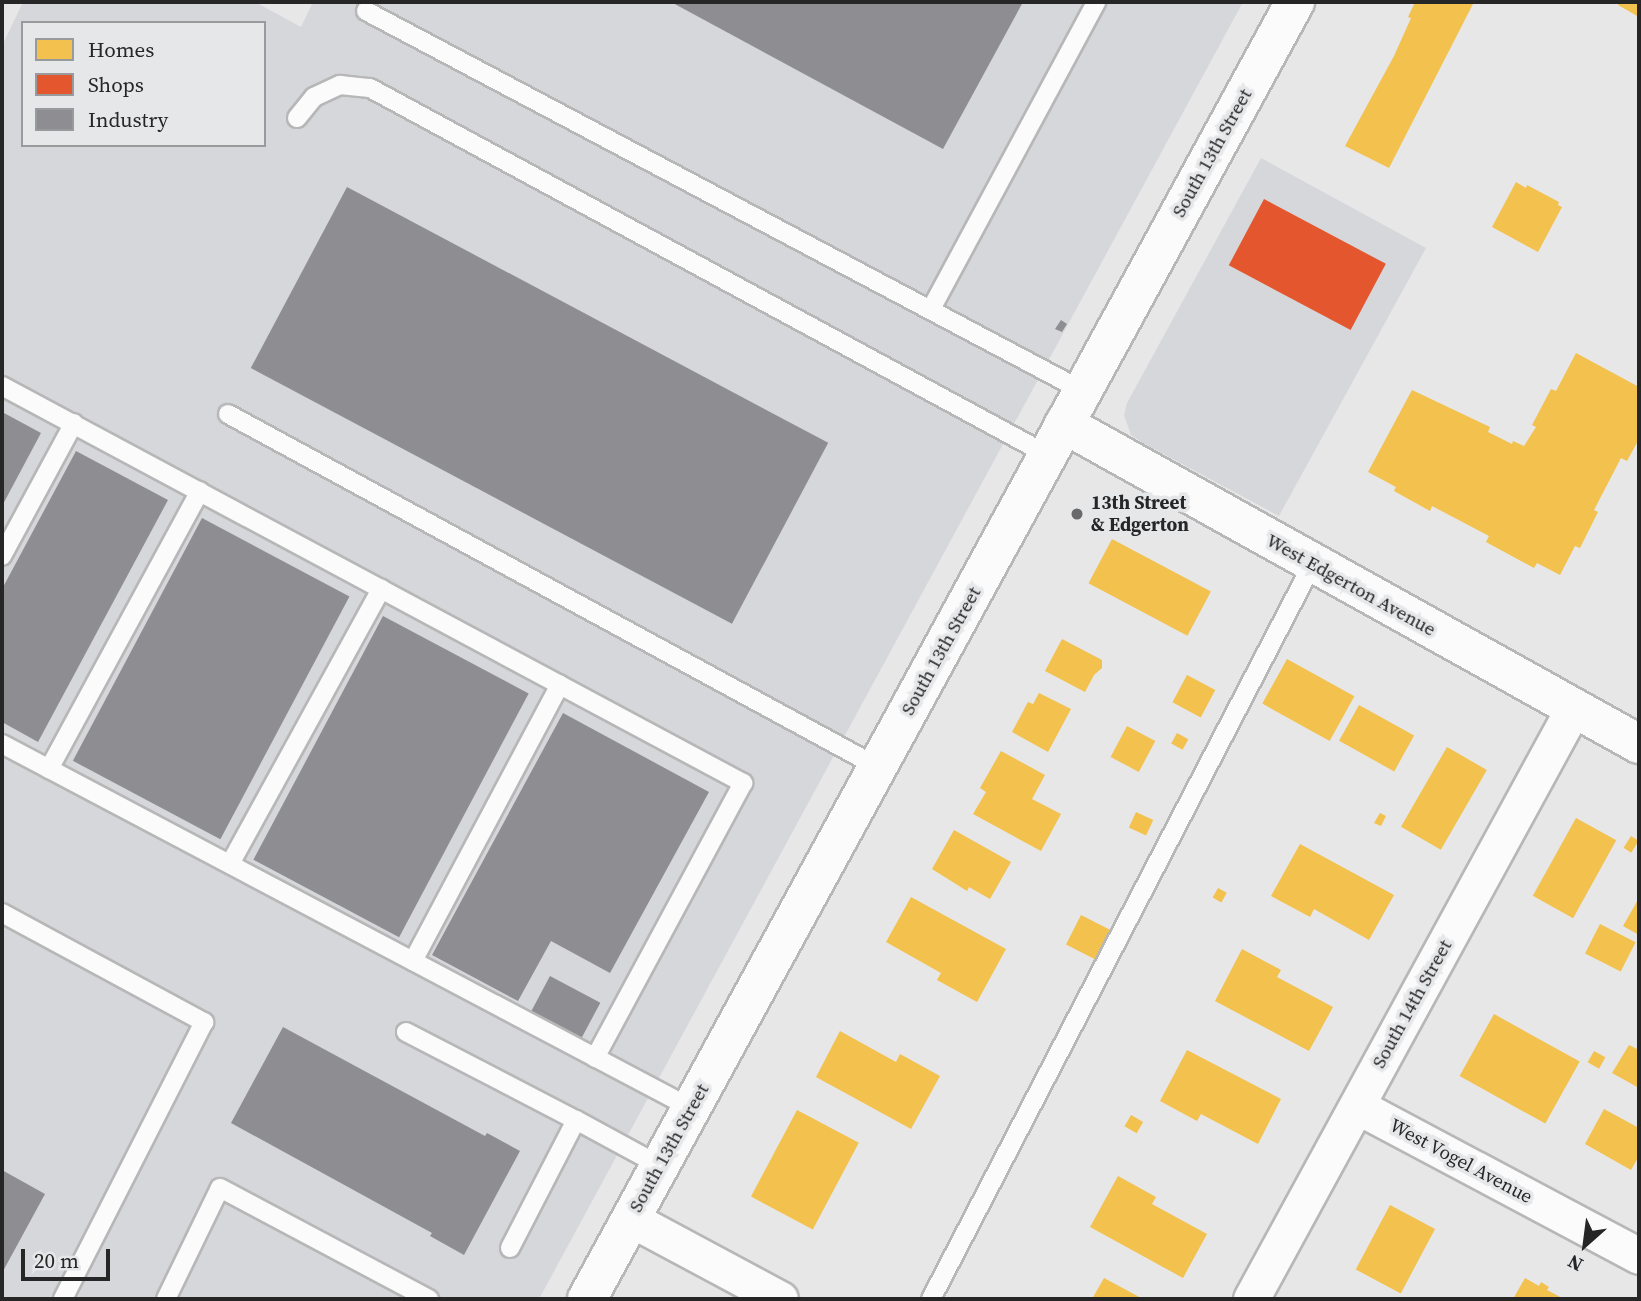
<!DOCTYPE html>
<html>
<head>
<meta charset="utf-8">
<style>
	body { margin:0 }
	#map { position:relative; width:1641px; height:1301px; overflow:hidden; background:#e7e7e8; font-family:"Source Serif 4",serif }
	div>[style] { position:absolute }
	.built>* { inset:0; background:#d6d7db }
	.homes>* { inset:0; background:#f2c14e; transform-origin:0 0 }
	.shops>* { inset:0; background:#e4572e; transform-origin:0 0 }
	.industry>* { inset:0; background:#8d8d92; transform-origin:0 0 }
	.roads { filter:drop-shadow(2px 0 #b7b7b8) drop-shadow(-2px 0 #b7b7b8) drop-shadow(0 2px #b7b7b8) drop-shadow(0 -2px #b7b7b8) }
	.service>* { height:18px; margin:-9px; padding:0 9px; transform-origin:9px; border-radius:9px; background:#fbfbfc }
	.minor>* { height:35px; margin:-17.5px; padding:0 17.5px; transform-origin:17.5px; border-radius:17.5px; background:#fbfbfc }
	.tertiary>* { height:38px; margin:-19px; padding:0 19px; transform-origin:19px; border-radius:19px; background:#fbfbfc }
	.dots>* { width:19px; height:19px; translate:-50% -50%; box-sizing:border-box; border:4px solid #e6e7e9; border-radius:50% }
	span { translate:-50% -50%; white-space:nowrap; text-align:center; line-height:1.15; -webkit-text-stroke:7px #e6e7e9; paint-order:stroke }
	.street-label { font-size:19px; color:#262627 }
	.poi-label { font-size:19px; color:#262627; font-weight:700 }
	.left { translate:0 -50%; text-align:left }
	.frame { position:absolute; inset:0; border:4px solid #262627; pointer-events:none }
	.legend { position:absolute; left:21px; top:21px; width:245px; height:126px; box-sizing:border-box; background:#e6e7e9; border:2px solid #999a9b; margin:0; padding:9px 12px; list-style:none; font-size:21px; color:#262627 }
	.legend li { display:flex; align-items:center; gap:14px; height:35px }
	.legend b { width:35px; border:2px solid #999a9b }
	.north { position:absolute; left:1550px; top:1210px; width:70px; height:70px; -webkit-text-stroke:5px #e6e7e9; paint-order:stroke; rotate:208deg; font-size:19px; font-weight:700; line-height:28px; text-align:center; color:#262627 }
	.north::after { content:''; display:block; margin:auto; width:24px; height:32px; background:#262627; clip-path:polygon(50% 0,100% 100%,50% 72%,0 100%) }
	.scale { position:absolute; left:21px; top:1249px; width:89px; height:32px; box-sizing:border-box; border:4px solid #262627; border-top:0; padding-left:9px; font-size:21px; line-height:24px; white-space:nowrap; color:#262627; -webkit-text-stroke:5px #e6e7e9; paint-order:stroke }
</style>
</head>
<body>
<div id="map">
	<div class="built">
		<div style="clip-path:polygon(evenodd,23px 2px,255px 2px,301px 27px,313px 2px,1243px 2px,539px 1299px,2px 1299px,2px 46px,23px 2px,23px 23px,264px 23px,264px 145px,23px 145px,23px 23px)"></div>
		<div style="clip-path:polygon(1261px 158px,1426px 248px,1279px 516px,1143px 443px,1131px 435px,1124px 415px,1127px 403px)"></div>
	</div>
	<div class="homes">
		<div style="clip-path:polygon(1415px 2px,1474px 2px,1389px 168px,1345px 146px,1394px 56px,1411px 18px,1408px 17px)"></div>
		<div style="clip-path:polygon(1620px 2px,1639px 2px,1639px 17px,1618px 5px)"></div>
		<div style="clip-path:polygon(1516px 182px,1526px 188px,1527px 185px,1559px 202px,1558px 205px,1562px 207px,1538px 252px,1492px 227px)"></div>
		<div style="clip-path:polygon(1576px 353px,1639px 387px,1639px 439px,1627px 461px,1621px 458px,1594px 510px,1598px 512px,1580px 548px,1575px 546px,1560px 575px,1537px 563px,1534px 568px,1486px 542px,1489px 536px,1432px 506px,1430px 511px,1394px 491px,1396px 487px,1368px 472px,1412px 390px,1490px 427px,1488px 432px,1512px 444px,1513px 441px,1524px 446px,1536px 427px,1532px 425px,1551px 389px,1556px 391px)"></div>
		<div style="left:1112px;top:539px;width:112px;height:50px;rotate:28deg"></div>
		<div style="clip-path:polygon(1062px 639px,1102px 660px,1102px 668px,1094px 675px,1085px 692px,1045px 671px)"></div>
		<div style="left:1287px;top:659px;width:77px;height:51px;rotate:29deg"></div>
		<div style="left:1187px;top:675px;width:32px;height:31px;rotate:28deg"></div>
		<div style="clip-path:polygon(1039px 693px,1071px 709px,1048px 752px,1012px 732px,1028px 702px,1033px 704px)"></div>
		<div style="left:1359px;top:705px;width:63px;height:41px;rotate:29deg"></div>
		<div style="left:1127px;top:726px;width:32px;height:35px;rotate:28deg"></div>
		<div style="left:1177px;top:733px;width:13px;height:12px;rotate:29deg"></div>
		<div style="left:1447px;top:747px;width:46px;height:92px;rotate:30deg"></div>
		<div style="clip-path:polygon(1001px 751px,1045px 775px,1032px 799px,1061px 814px,1041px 851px,973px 814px,986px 792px,980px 788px)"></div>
		<div style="left:1136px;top:812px;width:19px;height:17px;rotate:25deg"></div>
		<div style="clip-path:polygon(1380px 813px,1386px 816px,1381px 826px,1374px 823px)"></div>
		<div style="left:1576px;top:818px;width:46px;height:89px;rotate:29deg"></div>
		<div style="clip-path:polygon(954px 830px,1011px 862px,990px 899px,969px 887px,967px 891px,932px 869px)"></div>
		<div style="left:1631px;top:836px;width:9px;height:14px;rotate:32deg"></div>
		<div style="clip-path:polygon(1300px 844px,1394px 895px,1369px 940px,1314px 909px,1310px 917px,1271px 896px)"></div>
		<div style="left:1218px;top:888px;width:10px;height:11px;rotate:29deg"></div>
		<div style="clip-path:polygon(911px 897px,1006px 949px,977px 1002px,937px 980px,941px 973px,886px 942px)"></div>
		<div style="clip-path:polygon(1639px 898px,1639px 935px,1623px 926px)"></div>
		<div style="left:1081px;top:915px;width:33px;height:33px;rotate:27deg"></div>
		<div style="left:1600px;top:924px;width:40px;height:33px;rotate:27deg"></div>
		<div style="clip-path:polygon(1242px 949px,1281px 970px,1277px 977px,1333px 1007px,1309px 1051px,1215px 1001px)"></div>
		<div style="left:1494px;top:1014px;width:98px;height:71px;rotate:29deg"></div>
		<div style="clip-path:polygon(840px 1031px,896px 1062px,900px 1054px,940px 1076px,911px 1129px,816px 1077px)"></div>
		<div style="clip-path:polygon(1629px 1045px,1639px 1050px,1639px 1088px,1612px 1073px)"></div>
		<div style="clip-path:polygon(1187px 1050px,1281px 1099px,1258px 1144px,1201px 1114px,1197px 1121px,1160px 1101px)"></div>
		<div style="left:1594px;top:1051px;width:13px;height:13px;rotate:29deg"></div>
		<div style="clip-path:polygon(1604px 1109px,1639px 1128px,1639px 1156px,1631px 1170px,1585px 1144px)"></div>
		<div style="left:797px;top:1110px;width:70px;height:98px;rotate:28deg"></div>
		<div style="left:1131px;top:1115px;width:14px;height:13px;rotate:30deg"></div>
		<div style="clip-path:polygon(1118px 1176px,1156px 1197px,1152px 1204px,1207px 1234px,1183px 1278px,1090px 1227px)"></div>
		<div style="left:1390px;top:1205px;width:51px;height:73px;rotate:28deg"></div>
		<div style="clip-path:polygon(1104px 1278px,1143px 1299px,1092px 1299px)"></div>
		<div style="clip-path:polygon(1525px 1278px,1539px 1286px,1541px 1282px,1549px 1287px,1547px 1290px,1564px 1299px,1513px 1299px)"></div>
	</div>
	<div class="shops">
		<div style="left:1264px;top:199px;width:138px;height:75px;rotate:28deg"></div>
	</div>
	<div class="industry">
		<div style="clip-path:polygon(671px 2px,1023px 2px,943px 149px)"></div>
		<div style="left:347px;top:187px;width:545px;height:205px;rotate:28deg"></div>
		<div style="clip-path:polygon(1061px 320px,1067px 324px,1062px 332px,1055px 329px)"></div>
		<div style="clip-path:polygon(4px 413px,41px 433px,2px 506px,2px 417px)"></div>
		<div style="clip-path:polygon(76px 451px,168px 500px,38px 742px,2px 722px,2px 589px)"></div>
		<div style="left:202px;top:518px;width:167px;height:275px;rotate:28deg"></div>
		<div style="left:383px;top:616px;width:165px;height:276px;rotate:28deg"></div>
		<div style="clip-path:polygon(563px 713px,709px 792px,610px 973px,551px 941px,518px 1001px,432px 955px)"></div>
		<div style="left:550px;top:976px;width:57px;height:42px;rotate:28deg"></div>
		<div style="clip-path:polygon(283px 1027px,485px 1136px,487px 1133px,520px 1151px,464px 1255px,430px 1236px,432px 1233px,231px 1123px)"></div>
		<div style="clip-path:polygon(2px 1170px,45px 1194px,2px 1273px)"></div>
	</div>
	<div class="roads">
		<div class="service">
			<div style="left:366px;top:11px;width:811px;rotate:27.92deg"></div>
			<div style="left:297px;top:118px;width:27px;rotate:-51deg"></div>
			<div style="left:314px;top:97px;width:29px;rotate:-25deg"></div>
			<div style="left:340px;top:85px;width:30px;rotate:6deg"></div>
			<div style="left:370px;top:88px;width:771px;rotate:28.43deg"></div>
			<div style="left:931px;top:309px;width:349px;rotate:-61.7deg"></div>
			<div style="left:2px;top:386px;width:841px;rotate:28.18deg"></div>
			<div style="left:743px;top:783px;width:312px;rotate:118.3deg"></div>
			<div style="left:228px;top:414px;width:740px;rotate:28.51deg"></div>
			<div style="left:2px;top:556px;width:151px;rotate:-61.6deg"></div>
			<div style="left:2px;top:744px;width:779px;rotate:27.85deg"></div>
			<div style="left:49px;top:769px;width:316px;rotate:-61.5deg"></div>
			<div style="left:230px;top:864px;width:314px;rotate:-61.2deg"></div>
			<div style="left:2px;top:913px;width:230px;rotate:28.4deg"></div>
			<div style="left:204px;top:1022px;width:311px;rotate:117deg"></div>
			<div style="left:413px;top:961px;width:313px;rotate:-62deg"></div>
			<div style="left:406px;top:1032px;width:191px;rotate:27.4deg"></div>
			<div style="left:510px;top:1248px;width:144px;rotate:-62.7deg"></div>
			<div style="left:576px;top:1120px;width:94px;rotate:28.5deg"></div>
			<div style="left:166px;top:1299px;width:123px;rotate:-64.1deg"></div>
			<div style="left:220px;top:1188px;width:237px;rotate:28deg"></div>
			<div style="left:931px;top:1299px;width:829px;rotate:-62.57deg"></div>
		</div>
		<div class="minor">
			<div style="left:1357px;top:1106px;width:319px;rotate:28deg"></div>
			<div style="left:631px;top:1219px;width:169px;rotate:28.2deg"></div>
			<div style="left:1251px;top:1299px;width:672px;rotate:-61.38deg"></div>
		</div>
		<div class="tertiary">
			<div style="left:1064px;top:424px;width:658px;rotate:29.1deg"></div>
			<div style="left:587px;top:1299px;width:1478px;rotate:-61.37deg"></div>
		</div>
	</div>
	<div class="dots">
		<div style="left:1077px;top:514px;background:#6a6a6b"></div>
	</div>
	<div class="street-label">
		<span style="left:1212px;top:153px;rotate:-61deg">South 13th Street</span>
		<span style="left:1351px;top:585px;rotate:29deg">West Edgerton Avenue</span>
		<span style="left:941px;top:651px;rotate:-61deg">South 13th Street</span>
		<span style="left:1412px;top:1004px;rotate:-61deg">South 14th Street</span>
		<span style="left:669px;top:1148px;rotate:-61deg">South 13th Street</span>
		<span style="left:1461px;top:1161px;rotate:28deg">West Vogel Avenue</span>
	</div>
	<div class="poi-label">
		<span class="left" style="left:1091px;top:514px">13th Street<br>&amp; Edgerton</span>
	</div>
	<div class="frame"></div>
	<ul class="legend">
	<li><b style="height:19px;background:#f2c14e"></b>Homes</li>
	<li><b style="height:19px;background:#e4572e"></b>Shops</li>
	<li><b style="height:19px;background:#8d8d92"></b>Industry</li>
	</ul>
	<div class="north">N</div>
	<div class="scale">20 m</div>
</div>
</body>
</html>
